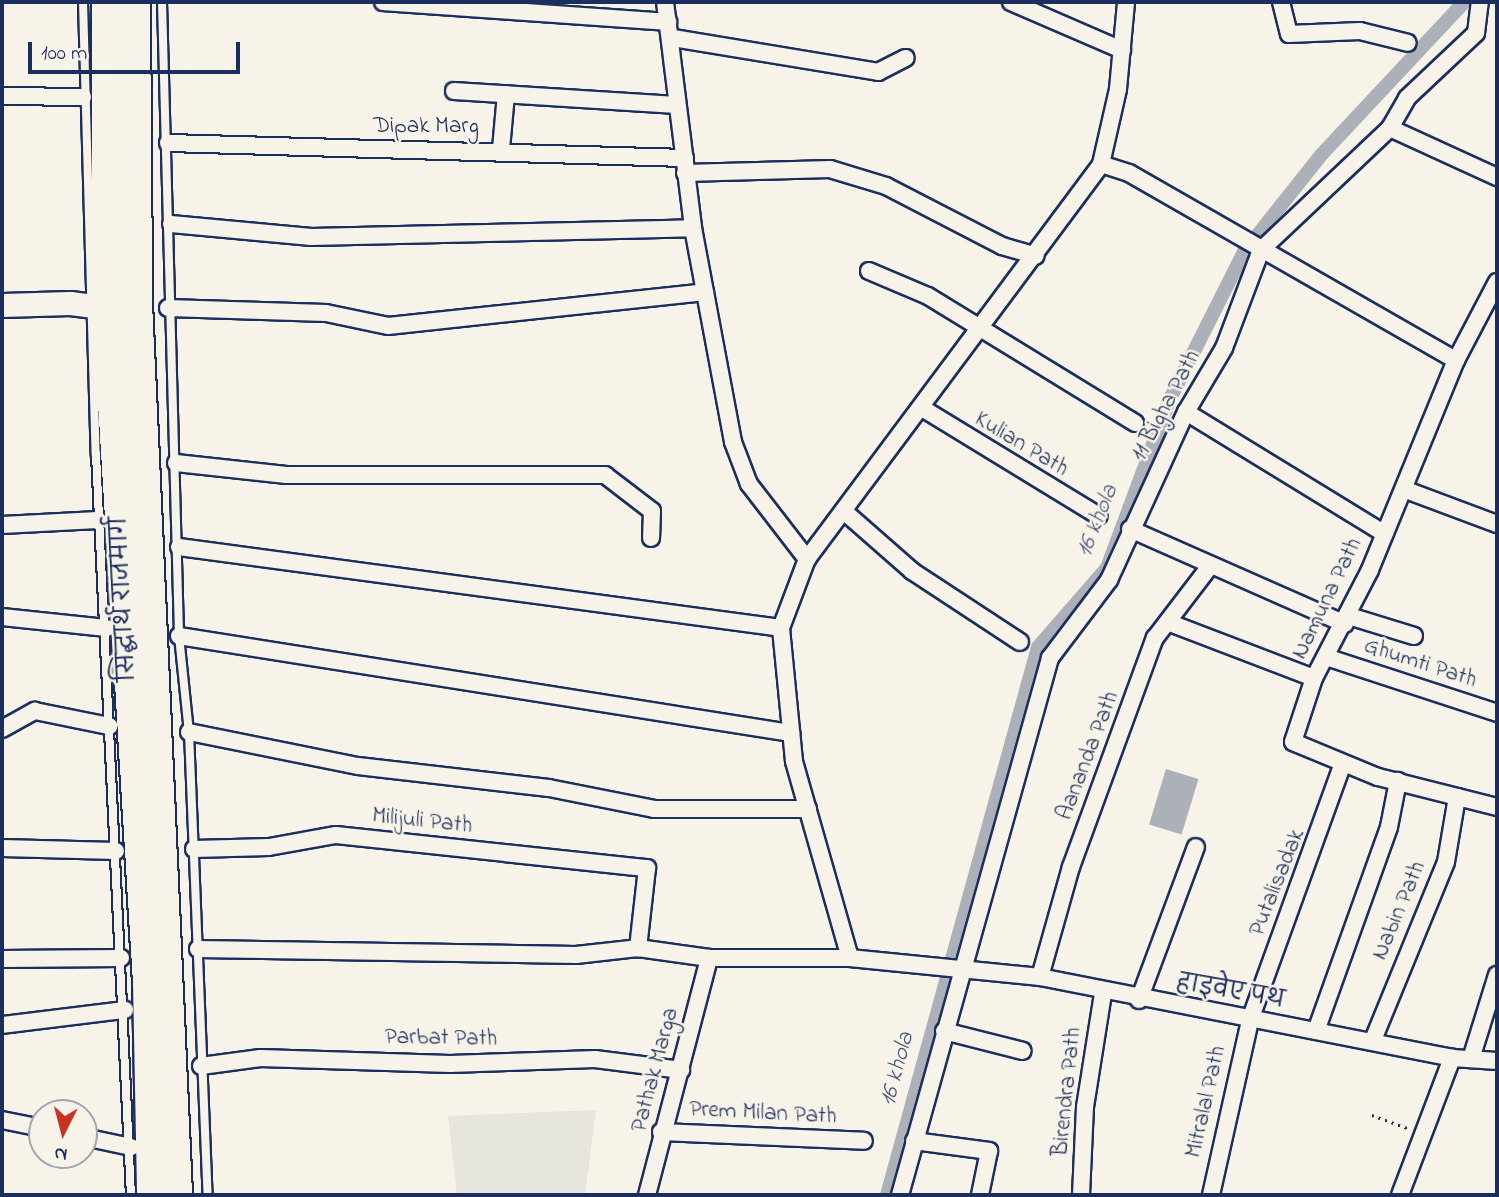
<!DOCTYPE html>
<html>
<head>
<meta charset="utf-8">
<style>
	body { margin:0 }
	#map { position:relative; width:1499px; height:1197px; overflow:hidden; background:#f7f3e8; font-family:"Indie Flower","Playpen Sans Deva",sans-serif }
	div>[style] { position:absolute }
	.built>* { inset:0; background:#e6e5de }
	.water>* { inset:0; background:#acb0b9; transform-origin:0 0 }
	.canal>* { height:14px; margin:-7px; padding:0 7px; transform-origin:7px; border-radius:7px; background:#acb0b9 }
	.path>* { height:2.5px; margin-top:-1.25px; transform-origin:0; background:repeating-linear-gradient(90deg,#1b2f5e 0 2px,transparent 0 7px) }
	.roads { filter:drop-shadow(2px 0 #1b2f5e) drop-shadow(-2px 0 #1b2f5e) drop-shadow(0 2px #1b2f5e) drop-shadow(0 -2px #1b2f5e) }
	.lane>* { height:8px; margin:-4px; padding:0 4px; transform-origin:4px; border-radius:4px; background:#f7f3e8 }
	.street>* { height:16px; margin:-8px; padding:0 8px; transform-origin:8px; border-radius:8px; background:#f7f3e8 }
	.secondary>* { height:23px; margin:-11.5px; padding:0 11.5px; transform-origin:11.5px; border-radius:11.5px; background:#f7f3e8 }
	.highway>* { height:30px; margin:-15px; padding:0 15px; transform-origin:15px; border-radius:15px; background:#f7f3e8 }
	span { translate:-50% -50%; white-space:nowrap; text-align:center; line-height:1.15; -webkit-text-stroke:5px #f7f3e8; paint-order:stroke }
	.street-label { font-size:23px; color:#1b2f5e }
	.water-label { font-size:24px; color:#465679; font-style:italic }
	.frame { position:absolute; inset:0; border:4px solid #1b2f5e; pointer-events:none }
	.north { position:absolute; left:28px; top:1099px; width:70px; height:70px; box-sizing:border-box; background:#f7f3e8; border:2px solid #9fa5b1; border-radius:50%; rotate:186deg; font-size:19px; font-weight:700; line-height:28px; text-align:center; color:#1b2f5e }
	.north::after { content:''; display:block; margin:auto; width:24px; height:32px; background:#c8321e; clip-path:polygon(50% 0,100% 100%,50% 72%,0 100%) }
	.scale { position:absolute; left:28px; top:42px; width:212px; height:32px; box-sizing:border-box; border:4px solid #1b2f5e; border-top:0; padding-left:9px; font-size:21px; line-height:24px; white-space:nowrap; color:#1b2f5e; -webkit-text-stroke:5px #f7f3e8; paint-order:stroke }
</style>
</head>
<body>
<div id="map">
	<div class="built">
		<div style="clip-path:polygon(596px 1110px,585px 1195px,457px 1195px,448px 1116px)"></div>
	</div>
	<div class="water">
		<div style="left:1166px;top:769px;width:34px;height:58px;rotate:17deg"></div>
	</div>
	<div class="canal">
		<div style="left:887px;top:1195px;width:568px;rotate:-74.59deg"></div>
		<div style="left:1038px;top:647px;width:105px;rotate:-48.9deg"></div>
		<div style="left:1107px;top:568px;width:178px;rotate:-69.6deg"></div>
		<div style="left:1169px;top:401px;width:167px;rotate:-63.3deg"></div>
		<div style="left:1244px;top:252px;width:125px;rotate:-51.5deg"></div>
		<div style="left:1322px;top:154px;width:208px;rotate:-46.9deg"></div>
	</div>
	<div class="path">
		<div style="left:1372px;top:1115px;width:40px;rotate:20.2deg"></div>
	</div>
	<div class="roads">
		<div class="lane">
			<div style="left:83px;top:2px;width:452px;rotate:88.4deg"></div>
			<div style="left:96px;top:454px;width:742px;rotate:87.3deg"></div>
			<div style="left:162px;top:2px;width:634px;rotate:88.46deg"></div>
			<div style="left:179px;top:636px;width:97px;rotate:84.1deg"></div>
			<div style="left:189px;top:732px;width:463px;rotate:87.7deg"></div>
		</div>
		<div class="street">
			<div style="left:383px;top:2px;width:286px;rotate:4deg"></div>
			<div style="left:665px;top:2px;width:228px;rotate:82.9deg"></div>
			<div style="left:693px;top:228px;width:218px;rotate:79.4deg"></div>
			<div style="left:733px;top:442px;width:45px;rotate:69.1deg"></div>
			<div style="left:749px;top:484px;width:95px;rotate:52.3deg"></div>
			<div style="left:1011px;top:2px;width:121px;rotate:23.4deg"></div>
			<div style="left:1281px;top:2px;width:33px;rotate:76deg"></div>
			<div style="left:1289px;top:34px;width:71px;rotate:-2.4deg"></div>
			<div style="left:1360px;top:31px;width:49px;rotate:14deg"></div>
			<div style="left:673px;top:38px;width:208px;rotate:9.4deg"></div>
			<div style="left:878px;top:72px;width:31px;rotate:-27deg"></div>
			<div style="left:454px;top:91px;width:223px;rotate:3.6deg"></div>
			<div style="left:2px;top:96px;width:81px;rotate:0.7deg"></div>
			<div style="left:1390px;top:128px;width:118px;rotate:24.6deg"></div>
			<div style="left:168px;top:143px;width:517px;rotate:1.66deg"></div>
			<div style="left:501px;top:149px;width:55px;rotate:-84.8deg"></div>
			<div style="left:1101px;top:164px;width:29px;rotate:18deg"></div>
			<div style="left:1129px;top:173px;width:377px;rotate:29.8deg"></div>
			<div style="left:685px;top:173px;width:145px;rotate:-1.6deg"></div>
			<div style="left:830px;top:169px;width:59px;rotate:16.9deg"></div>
			<div style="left:886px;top:186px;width:131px;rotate:27.3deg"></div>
			<div style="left:1002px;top:246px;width:35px;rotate:16deg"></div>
			<div style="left:171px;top:224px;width:141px;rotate:5.3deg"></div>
			<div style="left:311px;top:237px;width:382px;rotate:-1.3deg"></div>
			<div style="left:869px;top:271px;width:64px;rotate:23deg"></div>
			<div style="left:928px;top:296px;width:243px;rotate:31.5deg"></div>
			<div style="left:1497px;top:282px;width:88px;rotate:117.7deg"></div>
			<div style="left:1456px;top:360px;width:227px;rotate:112.3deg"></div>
			<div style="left:1370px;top:570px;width:122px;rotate:117.4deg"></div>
			<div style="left:1314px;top:678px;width:67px;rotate:108.2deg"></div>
			<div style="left:1293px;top:742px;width:92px;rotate:22.4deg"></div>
			<div style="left:1378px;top:777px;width:123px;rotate:14.1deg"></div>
			<div style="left:168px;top:308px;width:158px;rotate:1.8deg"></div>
			<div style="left:326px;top:313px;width:63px;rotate:11.8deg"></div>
			<div style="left:388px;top:326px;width:319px;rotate:-6.1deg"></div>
			<div style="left:922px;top:408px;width:207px;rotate:31.4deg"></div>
			<div style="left:1186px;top:412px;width:233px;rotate:31.5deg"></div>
			<div style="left:176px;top:463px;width:111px;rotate:6.2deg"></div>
			<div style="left:286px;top:475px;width:319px"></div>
			<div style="left:605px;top:475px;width:59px;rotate:37.5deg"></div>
			<div style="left:652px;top:511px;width:27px;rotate:92deg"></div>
			<div style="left:1406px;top:490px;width:97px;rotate:20.5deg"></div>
			<div style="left:846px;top:513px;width:88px;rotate:41.3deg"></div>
			<div style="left:912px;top:571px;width:129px;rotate:33.3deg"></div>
			<div style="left:2px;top:525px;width:96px;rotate:-3deg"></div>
			<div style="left:1130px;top:529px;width:235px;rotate:23.8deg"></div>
			<div style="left:179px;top:547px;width:607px;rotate:7.66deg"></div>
			<div style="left:1349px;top:616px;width:68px;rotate:17.1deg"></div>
			<div style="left:2px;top:617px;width:105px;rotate:6deg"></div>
			<div style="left:1170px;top:623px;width:154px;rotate:20.9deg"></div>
			<div style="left:179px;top:636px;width:620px;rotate:9.01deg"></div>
			<div style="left:1329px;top:658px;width:177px;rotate:18.1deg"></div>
			<div style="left:2px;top:729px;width:38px;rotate:-29deg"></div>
			<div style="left:35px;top:711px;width:76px;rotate:11.5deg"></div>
			<div style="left:189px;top:732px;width:172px;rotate:11.4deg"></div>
			<div style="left:358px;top:766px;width:192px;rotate:6.6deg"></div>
			<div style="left:549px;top:788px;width:107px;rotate:11.3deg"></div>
			<div style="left:654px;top:809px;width:154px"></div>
			<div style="left:2px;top:848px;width:114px;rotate:1.5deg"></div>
			<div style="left:194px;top:849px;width:75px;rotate:-1.5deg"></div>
			<div style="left:269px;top:847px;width:68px;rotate:-10.2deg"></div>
			<div style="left:336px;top:835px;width:313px;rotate:6.1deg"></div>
			<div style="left:647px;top:868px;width:81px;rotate:96.4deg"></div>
			<div style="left:198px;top:949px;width:378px;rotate:0.9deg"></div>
			<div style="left:576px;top:955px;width:62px;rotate:-6.4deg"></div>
			<div style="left:638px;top:948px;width:72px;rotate:8deg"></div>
			<div style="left:709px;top:958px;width:141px"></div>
			<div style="left:850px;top:958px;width:191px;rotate:5.7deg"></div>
			<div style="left:1040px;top:977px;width:420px;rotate:11.1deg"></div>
			<div style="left:1452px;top:1058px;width:45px;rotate:3.8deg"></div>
			<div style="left:850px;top:958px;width:205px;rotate:-105.9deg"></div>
			<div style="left:794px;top:761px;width:134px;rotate:-95.6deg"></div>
			<div style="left:781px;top:628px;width:74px;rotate:-69.4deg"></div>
			<div style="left:807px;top:559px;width:492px;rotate:-53.3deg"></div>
			<div style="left:1101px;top:164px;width:77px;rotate:-77.2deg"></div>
			<div style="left:1118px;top:89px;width:87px;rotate:-84.7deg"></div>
			<div style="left:2px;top:959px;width:119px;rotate:-0.5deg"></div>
			<div style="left:1040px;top:977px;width:114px;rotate:-74.3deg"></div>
			<div style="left:1071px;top:867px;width:244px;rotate:-69.9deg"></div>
			<div style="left:1155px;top:638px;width:91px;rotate:-52.6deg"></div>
			<div style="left:1139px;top:1000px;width:163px;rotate:-69.6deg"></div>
			<div style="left:2px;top:1025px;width:124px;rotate:-7deg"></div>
			<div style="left:944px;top:1031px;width:81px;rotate:14.2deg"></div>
			<div style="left:1316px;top:1031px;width:217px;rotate:-70.3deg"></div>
			<div style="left:1389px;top:827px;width:47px;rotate:-78.9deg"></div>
			<div style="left:1373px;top:1040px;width:192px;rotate:-67.7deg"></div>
			<div style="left:1446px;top:862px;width:66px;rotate:-80.4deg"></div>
			<div style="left:1471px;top:1059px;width:88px;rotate:-72.8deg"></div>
			<div style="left:201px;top:1066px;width:60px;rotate:-7.7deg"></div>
			<div style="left:260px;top:1058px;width:190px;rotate:1.8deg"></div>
			<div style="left:450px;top:1064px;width:145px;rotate:-2deg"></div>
			<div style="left:595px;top:1059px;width:87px;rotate:7.3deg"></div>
			<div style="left:2px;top:1120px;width:41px;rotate:11.3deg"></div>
			<div style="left:661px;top:1132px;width:203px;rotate:2.5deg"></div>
			<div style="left:84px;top:1137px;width:48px;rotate:12deg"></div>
			<div style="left:914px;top:1141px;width:76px;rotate:7.6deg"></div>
			<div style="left:989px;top:1151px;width:45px;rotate:101.6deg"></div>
			<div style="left:647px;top:1195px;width:245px;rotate:-75.3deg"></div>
			<div style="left:900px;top:1195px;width:558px;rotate:-74.39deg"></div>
			<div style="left:1050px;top:658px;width:98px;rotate:-52.9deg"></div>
			<div style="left:1109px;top:580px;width:185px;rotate:-65.4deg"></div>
			<div style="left:1186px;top:412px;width:74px;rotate:-59.3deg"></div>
			<div style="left:1224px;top:348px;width:105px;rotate:-69.3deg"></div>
			<div style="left:1261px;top:250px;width:178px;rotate:-43.4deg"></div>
			<div style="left:1390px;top:128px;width:34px;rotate:-60deg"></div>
			<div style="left:1407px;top:98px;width:95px;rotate:-43.3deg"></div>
			<div style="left:1476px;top:33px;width:31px;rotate:-83deg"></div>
			<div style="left:1081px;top:1195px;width:88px;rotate:-87.4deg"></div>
			<div style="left:1085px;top:1107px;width:115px;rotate:-81deg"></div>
			<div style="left:1211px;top:1195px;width:179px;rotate:-77.4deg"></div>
			<div style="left:1250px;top:1020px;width:273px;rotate:-70.1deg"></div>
			<div style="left:1400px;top:1195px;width:147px;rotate:-69.2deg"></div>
		</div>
		<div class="secondary">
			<div style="left:2px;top:305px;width:68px;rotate:-1.7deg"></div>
			<div style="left:70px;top:303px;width:54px;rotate:7.4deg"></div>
		</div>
		<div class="highway">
			<div style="left:107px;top:2px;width:300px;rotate:90deg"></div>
			<div style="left:107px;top:302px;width:681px;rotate:86.55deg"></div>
			<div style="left:148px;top:982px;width:213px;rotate:88.9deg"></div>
			<div style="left:135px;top:2px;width:301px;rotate:89.6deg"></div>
			<div style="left:137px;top:303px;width:893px;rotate:87.43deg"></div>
		</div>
	</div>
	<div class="street-label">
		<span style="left:426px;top:127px">Dipak Marg</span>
		<span style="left:1167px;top:406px;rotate:-62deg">11 Bigha Path</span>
		<span style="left:1021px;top:445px;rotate:31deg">Kulian Path</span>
		<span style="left:125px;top:599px;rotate:-93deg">सिद्धार्थ राजमार्ग</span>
		<span style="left:1328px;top:599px;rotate:-64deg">Namuna Path</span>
		<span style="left:1420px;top:664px;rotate:18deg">Ghumti Path</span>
		<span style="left:1089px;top:756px;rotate:-69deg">Aananda Path</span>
		<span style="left:422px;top:822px;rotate:6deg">Milijuli Path</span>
		<span style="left:1278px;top:883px;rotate:-68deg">Putalisadak</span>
		<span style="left:1400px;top:911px;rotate:-67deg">Nabin Path</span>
		<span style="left:1230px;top:993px;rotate:10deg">हाइवेए पथ</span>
		<span style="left:441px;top:1039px;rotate:1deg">Parbat Path</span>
		<span style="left:656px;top:1070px;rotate:-75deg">Pathak Marga</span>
		<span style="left:1068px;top:1092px;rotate:-84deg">Birendra Path</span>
		<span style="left:1207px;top:1102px;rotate:-77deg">Mitralal Path</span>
		<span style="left:763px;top:1114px;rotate:3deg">Prem Milan Path</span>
	</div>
	<div class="water-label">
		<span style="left:1098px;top:521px;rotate:-68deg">16 khola</span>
		<span style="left:898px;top:1069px;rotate:-75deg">16 khola</span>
	</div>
	<div class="frame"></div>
	<div class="north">N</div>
	<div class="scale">100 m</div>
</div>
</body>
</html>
